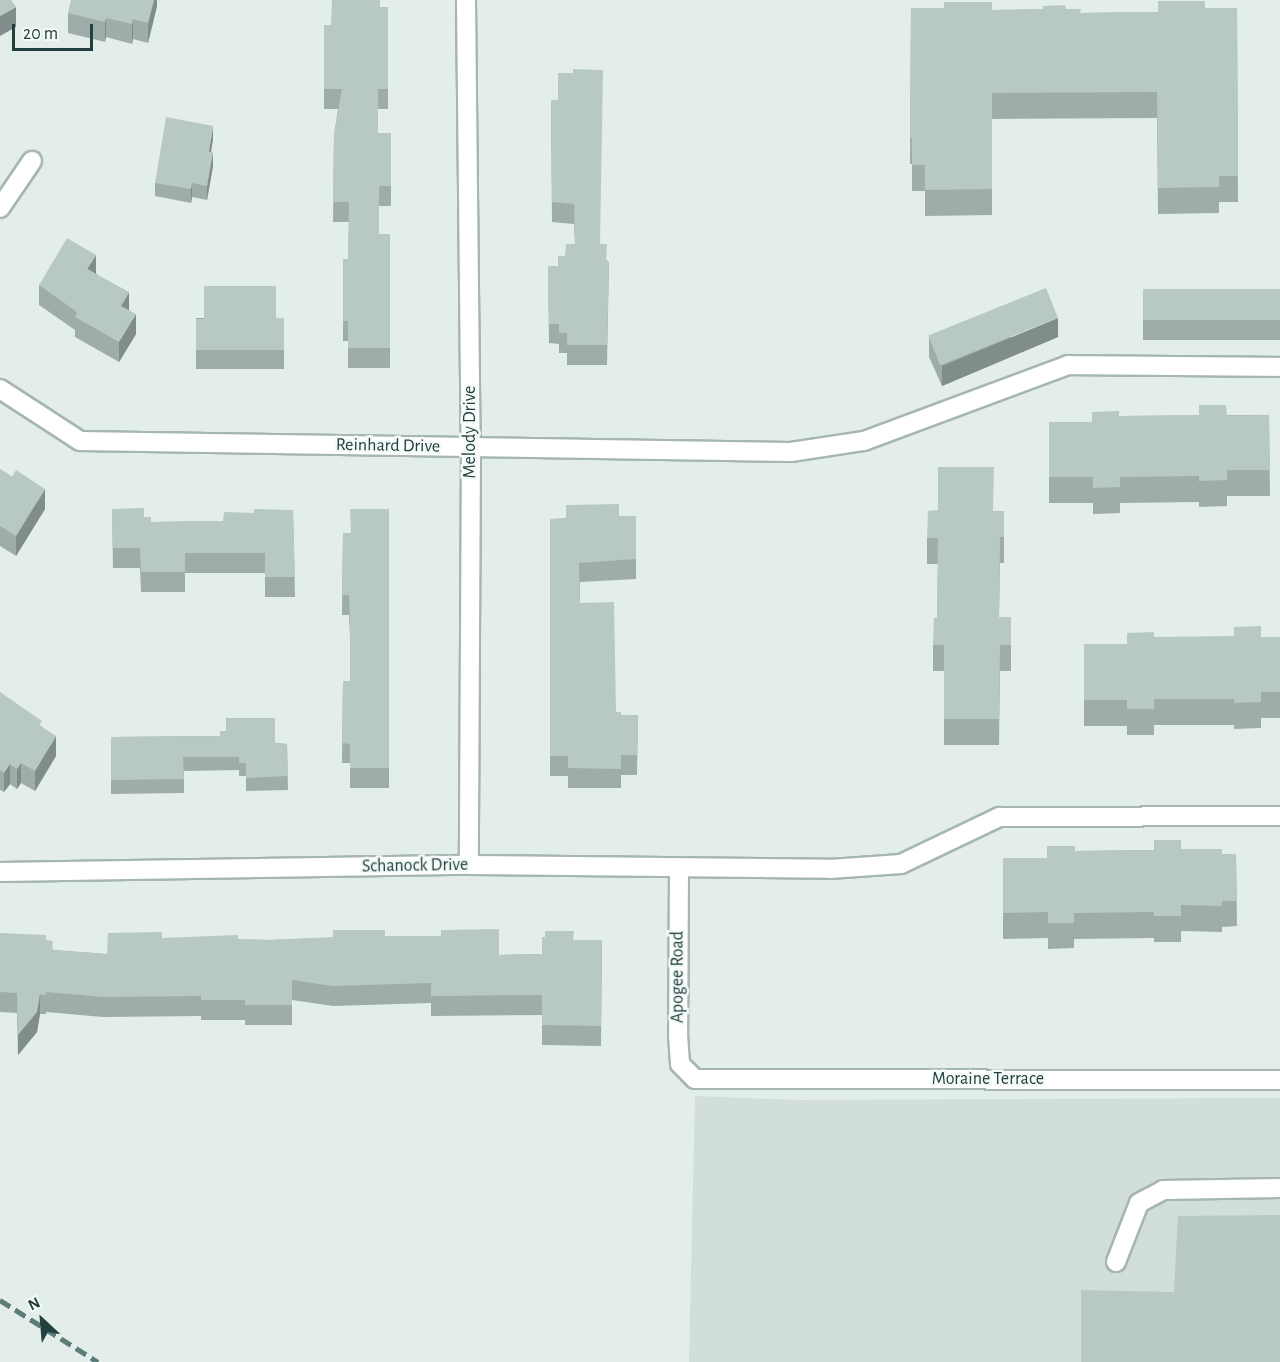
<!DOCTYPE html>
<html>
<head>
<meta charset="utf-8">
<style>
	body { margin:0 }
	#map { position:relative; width:1280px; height:1362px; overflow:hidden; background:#e3eeeb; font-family:"Alegreya Sans",sans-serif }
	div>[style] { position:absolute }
	.built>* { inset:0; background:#d1deda }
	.roads { filter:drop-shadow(2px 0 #a5b6b4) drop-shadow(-2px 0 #a5b6b4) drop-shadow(0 2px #a5b6b4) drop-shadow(0 -2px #a5b6b4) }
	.minor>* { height:18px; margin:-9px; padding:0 9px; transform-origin:9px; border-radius:9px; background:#fff }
	.rail>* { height:4.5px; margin-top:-2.25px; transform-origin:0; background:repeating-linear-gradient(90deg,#5c7c79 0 12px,transparent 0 18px) }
	.wall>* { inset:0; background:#9eada9; transform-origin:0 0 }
	.shaded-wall>* { inset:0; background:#818d8a }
	.building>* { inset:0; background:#b8c9c5; transform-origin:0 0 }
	span { translate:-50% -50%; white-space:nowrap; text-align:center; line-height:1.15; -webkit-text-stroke:5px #f4faf8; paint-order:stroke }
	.street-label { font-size:18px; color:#21403e }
	.north { position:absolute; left:12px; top:1290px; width:60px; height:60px; -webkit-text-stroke:4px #f4faf8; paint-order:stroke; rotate:334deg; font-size:16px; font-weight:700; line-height:24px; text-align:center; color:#21403e }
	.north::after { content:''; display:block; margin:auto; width:21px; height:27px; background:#21403e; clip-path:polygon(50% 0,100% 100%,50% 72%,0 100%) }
	.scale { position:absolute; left:12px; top:24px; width:81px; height:27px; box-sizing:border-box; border:3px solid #21403e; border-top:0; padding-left:8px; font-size:18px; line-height:21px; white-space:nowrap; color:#21403e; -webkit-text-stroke:4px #f4faf8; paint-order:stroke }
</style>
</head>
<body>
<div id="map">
	<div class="built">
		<div style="clip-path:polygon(695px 1096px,800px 1100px,1280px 1098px,1280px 1362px,689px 1362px)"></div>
	</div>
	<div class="roads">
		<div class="minor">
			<div style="left:466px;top:0;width:447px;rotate:89.4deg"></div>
			<div style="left:471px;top:447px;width:418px;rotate:90.3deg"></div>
			<div style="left:0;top:208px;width:57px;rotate:-55.8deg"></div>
			<div style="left:0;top:389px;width:95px;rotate:33deg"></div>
			<div style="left:80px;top:441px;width:711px;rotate:0.89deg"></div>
			<div style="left:791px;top:452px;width:74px;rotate:-8.6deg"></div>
			<div style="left:864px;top:441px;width:218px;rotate:-20.4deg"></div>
			<div style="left:1068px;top:365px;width:212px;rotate:0.5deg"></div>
			<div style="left:679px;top:869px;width:166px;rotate:90.3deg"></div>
			<div style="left:678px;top:1035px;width:29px;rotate:86deg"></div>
			<div style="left:680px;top:1064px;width:21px;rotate:45deg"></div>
			<div style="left:695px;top:1079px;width:585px;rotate:0.1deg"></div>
			<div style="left:0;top:872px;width:469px;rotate:-0.9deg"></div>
			<div style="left:469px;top:865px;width:361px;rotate:0.6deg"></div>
			<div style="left:830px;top:869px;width:71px;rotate:-4deg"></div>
			<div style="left:901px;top:864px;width:109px;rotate:-25.6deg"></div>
			<div style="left:999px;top:817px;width:281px;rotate:-0.2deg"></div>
			<div style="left:1116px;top:1262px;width:63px;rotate:-68.7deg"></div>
			<div style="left:1139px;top:1203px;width:27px;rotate:-28deg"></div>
			<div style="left:1163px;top:1190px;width:117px;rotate:-1deg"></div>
		</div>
	</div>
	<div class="rail">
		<div style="left:0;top:1300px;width:116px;rotate:32.3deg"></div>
	</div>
	<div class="wall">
		<div style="clip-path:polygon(157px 0,157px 6px,148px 43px,133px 39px,132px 44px,106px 37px,105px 42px,68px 33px,68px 13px)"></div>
		<div style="clip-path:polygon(380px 7px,388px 7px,388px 109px,378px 109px,378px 133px,391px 133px,391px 206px,379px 206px,379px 234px,390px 234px,390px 368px,348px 368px,348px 341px,343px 341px,343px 259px,348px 259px,349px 222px,333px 222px,334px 135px,338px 109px,324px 109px,324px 25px,331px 25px)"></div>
		<div style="clip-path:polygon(911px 8px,992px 10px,1066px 9px,1081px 13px,1158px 12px,1205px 8px,1237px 8px,1238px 202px,1219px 202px,1219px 213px,1158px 214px,1157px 118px,992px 119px,992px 215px,925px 216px,925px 191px,912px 191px,912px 164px,910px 164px)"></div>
		<div style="clip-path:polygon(551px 100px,600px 244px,607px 261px,609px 262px,607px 365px,567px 365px,567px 353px,559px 353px,559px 344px,549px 343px,548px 266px,558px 266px,575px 244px,574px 224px,552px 222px)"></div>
		<div style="clip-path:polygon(213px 139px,211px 152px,213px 166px,207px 200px,192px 197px,191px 203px,155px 196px,155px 183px)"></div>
		<div style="clip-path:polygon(96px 273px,129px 310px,136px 334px,119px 362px,75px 337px,75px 330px,39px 305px,39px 285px)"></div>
		<div style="left:1143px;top:289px;width:137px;height:51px"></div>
		<div style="left:284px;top:318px;width:51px;height:88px;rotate:90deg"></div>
		<div style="clip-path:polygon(929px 337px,1058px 337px,942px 386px,929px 357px)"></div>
		<div style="clip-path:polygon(1269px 415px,1270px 496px,1227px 496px,1227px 506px,1199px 507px,1199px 502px,1120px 503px,1120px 513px,1093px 514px,1093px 503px,1049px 503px,1049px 422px,1092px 422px,1119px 416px)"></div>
		<div style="clip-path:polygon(0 469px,12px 477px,45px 509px,16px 556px,0 546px)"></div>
		<div style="clip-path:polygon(112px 509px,144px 517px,151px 522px,223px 521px,254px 513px,293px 510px,295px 597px,265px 597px,265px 573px,185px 573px,185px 592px,141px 592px,140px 568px,113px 568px)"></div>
		<div style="clip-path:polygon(389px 509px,389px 788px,350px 788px,350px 763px,342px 763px,343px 681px,350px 681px,350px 638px,349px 615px,342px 615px,343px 533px,350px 533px)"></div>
		<div style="clip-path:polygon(993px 511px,1004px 511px,1004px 563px,1000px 563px,999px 617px,1011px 617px,1011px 671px,1000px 671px,999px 745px,944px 745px,944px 671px,933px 671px,933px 645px,937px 618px,938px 564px,927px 564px,927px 538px)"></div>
		<div style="clip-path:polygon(619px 516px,636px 516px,636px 579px,580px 582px,580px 603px,616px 712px,621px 715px,638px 715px,637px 775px,621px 775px,621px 788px,568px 788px,568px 776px,550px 776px,550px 519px)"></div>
		<div style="clip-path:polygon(1154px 637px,1280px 637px,1280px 718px,1261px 718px,1261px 728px,1234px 729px,1234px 725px,1154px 725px,1154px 735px,1127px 735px,1127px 726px,1084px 726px,1084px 644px,1127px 644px)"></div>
		<div style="clip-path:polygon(0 692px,42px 727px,56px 756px,35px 791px,21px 783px,17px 789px,10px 784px,4px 792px,0 790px)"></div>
		<div style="clip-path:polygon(226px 731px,275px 743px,287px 744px,288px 790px,246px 791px,246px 776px,239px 776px,239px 770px,184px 771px,184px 793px,111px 794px,111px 737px,220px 736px)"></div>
		<div style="clip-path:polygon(1181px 849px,1222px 854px,1236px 854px,1237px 926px,1222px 927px,1222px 932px,1181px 931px,1181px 942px,1154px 942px,1154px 938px,1074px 939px,1074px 948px,1048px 949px,1048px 938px,1003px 939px,1003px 858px,1047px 858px,1075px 851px,1154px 850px)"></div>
		<div style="clip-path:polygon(0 933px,46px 940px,53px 950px,107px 954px,162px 938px,268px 940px,385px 936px,499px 955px,542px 954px,574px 940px,602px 940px,601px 1046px,542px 1045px,542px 1015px,431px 1016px,431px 1003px,333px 1006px,292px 1000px,292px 1025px,245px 1025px,245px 1020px,201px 1020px,201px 1016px,103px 1017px,46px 1012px,46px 1014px,40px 1014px,37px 1032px,18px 1055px,17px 1013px,0 1012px)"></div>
	</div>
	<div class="shaded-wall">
		<div style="clip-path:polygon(154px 0,157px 0,157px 6px,148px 43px,148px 23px)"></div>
		<div style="clip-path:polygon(16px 7px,16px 27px,0 36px,0 16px)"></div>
		<div style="clip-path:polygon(106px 18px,106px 37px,105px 42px,105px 22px)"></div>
		<div style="clip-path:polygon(133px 19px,133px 39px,132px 44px,132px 24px)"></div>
		<div style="clip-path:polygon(213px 126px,213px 139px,209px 165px,209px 152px)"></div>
		<div style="clip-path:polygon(213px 152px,213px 166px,207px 200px,207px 186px)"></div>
		<div style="clip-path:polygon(192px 183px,192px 197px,191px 203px,191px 189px)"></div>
		<div style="clip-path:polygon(96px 255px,96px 274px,87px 269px)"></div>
		<div style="clip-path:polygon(129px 292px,129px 311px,121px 306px)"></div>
		<div style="clip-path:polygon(136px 314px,136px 334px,119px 362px,119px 342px)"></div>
		<div style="clip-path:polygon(1058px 318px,1058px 337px,942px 386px,942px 366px)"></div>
		<div style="clip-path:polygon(45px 489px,45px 509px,16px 556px,16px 536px)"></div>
		<div style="clip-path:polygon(56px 736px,56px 756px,35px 791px,35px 771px)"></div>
		<div style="clip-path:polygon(21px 763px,21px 783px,17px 789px,17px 769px)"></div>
		<div style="clip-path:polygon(10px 764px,10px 784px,4px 792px,4px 773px)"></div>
		<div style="clip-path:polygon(40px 994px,40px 1014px,37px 1032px,18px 1055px,18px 1035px)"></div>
	</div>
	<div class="building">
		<div style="clip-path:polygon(0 0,11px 0,16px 7px,0 16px)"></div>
		<div style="clip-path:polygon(71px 0,154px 0,148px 23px,133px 19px,132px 24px,106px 18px,105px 22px,68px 13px)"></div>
		<div style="clip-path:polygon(332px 0,380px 0,380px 7px,388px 7px,388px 89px,378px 89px,378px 133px,391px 133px,391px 186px,379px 186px,379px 234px,390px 234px,390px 348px,348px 348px,348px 321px,343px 321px,343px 259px,348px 259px,349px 202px,333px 202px,334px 135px,342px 89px,324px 89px,324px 25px,331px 25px)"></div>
		<div style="clip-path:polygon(1158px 1px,1205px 1px,1205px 8px,1237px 8px,1238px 176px,1219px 176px,1219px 187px,1158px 188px,1157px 92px,992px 93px,992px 189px,925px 190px,925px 165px,912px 165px,912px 138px,910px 138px,911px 8px,944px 8px,944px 2px,992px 2px,992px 10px,1043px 9px,1043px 6px,1065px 5px,1066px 9px,1081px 9px,1080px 13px,1158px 12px)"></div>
		<div style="clip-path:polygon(573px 69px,603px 70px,600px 244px,607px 244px,606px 261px,609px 262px,607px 345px,567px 345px,567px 333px,559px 333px,559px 324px,549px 324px,548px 266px,558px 266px,558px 256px,565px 256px,566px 244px,575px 244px,574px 204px,552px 202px,551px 100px,558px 100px,558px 73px,573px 73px)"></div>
		<div style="clip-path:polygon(166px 117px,213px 126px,209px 152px,213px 152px,207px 186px,192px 183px,191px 189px,155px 183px)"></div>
		<div style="clip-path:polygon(67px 238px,96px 255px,87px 269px,129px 292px,121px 306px,136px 314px,119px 342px,75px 317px,77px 312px,39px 285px)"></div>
		<div style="clip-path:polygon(204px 286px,276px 286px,276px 318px,284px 318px,284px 350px,196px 350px,196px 319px,204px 319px)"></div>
		<div style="left:1046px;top:288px;width:32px;height:127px;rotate:68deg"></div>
		<div style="left:1143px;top:289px;width:137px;height:31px"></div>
		<div style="clip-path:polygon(1199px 405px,1226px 405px,1227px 416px,1269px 415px,1270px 470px,1227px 470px,1227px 480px,1199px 481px,1199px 476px,1120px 477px,1120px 487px,1093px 488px,1093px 477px,1049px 477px,1049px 422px,1092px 422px,1092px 412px,1119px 411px,1119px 416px,1199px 415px)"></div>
		<div style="clip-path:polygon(938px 467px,994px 467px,993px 511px,1004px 511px,1004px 537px,1000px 537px,999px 617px,1011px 617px,1011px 645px,1000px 645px,999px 719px,944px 719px,944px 645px,933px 645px,934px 618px,937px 618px,938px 538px,927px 538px,928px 511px,938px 510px)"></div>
		<div style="clip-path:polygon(0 469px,12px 477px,16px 470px,45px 489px,16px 536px,0 526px)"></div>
		<div style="clip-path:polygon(619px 504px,619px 516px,636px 516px,636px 559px,579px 563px,580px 603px,614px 602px,616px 712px,621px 712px,621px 715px,638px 715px,637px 755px,621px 755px,621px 769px,568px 768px,568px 756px,550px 756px,550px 519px,566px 519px,566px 505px)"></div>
		<div style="clip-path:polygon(144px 508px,144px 517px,151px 517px,151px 522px,223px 521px,224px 512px,254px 513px,254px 509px,293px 510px,295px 577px,265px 577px,265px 553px,185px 553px,185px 572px,141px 572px,140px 548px,113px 548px,112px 509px)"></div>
		<div style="clip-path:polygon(350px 509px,389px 509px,389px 768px,350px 768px,350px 744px,342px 743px,343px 681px,350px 681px,350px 620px,349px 595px,342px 595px,343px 533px,351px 533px)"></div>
		<div style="clip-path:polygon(1261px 626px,1261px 637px,1280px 637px,1280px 692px,1261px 692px,1261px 702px,1234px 703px,1234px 699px,1154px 699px,1154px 709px,1127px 709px,1127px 700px,1084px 700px,1084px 644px,1127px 644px,1127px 633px,1154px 632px,1154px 637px,1234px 636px,1234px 627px)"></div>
		<div style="clip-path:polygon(0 692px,42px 721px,39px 725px,56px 736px,35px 771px,21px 763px,17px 769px,10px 764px,4px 773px,0 770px)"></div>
		<div style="clip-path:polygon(226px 718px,275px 718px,275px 743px,287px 744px,288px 776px,246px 778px,246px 763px,239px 763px,239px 757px,183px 757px,184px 779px,111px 780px,111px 737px,220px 736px,220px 731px,226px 731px)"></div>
		<div style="clip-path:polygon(1154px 840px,1181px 840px,1181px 849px,1222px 849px,1222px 854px,1236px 854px,1237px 901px,1222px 901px,1222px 906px,1181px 905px,1181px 916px,1154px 916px,1154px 912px,1074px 913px,1074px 923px,1048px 923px,1048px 912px,1003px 913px,1003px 858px,1047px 858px,1047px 846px,1075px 846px,1075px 851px,1154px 850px)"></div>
		<div style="clip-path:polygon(499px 929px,499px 955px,542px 954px,542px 937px,545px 937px,545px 931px,574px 931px,573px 940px,602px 940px,601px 1026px,542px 1025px,542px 995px,431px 996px,431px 983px,333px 986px,292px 980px,292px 1005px,245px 1005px,245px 1000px,201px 1000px,201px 996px,103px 997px,46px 992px,46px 995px,40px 994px,37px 1012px,18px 1035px,17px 993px,0 992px,0 933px,46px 935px,46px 940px,53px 941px,52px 950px,107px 954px,108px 933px,162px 932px,162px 938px,238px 935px,238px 939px,268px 940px,333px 937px,333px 930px,385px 930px,385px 936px,441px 936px,441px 930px)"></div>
		<div style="clip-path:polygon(1280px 1215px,1280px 1362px,1081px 1362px,1081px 1290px,1174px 1292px,1178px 1216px)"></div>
	</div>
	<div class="street-label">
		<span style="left:470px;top:432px;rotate:-90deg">Melody Drive</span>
		<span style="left:388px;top:446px;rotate:1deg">Reinhard Drive</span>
		<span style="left:415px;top:866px;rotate:-1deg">Schanock Drive</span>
		<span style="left:678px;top:977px;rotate:-90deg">Apogee Road</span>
		<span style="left:988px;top:1079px">Moraine Terrace</span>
	</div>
	<div class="north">N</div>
	<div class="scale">20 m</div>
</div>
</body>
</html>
